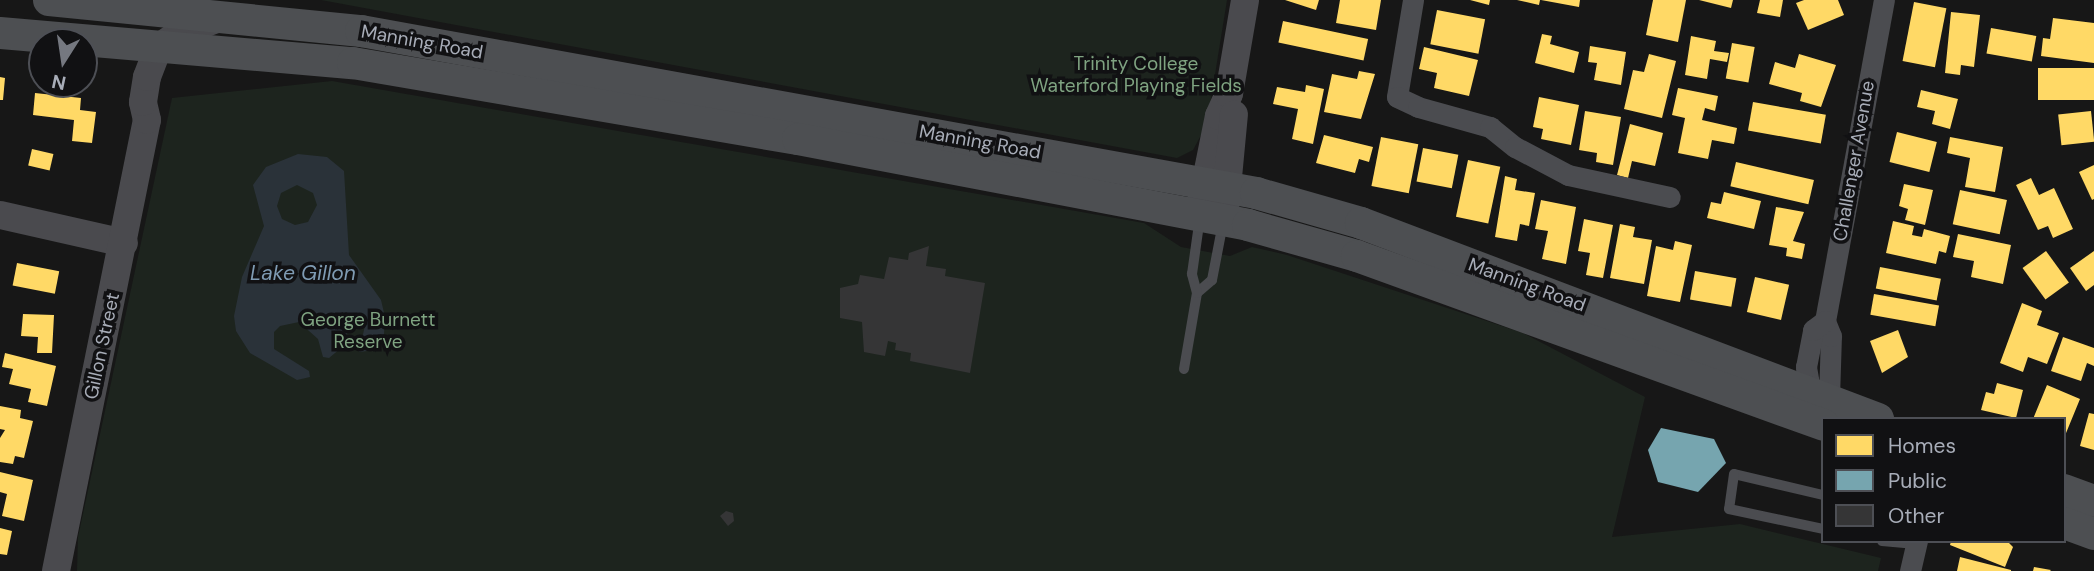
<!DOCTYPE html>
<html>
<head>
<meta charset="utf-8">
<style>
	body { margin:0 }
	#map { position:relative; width:2094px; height:571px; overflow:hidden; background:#171717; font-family:"DM Sans",sans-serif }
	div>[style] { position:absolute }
	.green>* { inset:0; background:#1d241e }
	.water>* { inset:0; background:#2a3239 }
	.homes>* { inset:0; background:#ffd966; transform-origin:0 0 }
	.public>* { inset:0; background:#76a5af }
	.building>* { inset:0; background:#353536 }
	.lane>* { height:10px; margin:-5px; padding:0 5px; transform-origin:5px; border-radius:5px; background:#4b4c50 }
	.street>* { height:21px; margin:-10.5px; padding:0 10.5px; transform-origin:10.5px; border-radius:10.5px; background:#4b4c50 }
	.secondary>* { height:28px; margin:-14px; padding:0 14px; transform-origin:14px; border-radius:14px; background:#4a4a4e }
	.primary>* { height:32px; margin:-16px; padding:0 16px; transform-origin:16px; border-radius:16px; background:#4d4f52 }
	span { translate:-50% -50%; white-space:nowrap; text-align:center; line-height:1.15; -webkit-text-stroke:7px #111113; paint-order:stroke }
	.street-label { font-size:19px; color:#a8adb8 }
	.park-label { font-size:19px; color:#7fa381 }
	.water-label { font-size:21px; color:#7f9bb3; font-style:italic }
	.legend { position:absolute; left:1821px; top:417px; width:245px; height:126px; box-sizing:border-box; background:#111113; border:2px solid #4d4f55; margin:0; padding:9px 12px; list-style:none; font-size:21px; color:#a8adb8 }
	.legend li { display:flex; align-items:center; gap:14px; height:35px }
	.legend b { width:35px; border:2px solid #4d4f55 }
	.north { position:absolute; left:28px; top:28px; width:70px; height:70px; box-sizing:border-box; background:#111113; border:2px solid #4d4f55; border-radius:50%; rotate:192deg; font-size:19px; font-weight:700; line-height:28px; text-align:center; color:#a8adb8 }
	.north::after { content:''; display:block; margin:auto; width:24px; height:32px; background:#757880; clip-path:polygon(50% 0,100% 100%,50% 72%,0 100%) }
</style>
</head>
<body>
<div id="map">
	<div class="green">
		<div style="clip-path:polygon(321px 0,1227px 0,1207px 124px,1193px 150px,1177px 158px)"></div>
		<div style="clip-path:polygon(332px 81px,1144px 223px,1181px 247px,1230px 256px,1252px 247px,1287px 255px,1523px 333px,1645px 397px,1612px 537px,1740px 524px,1881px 558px,1878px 571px,77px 571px,78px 537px,172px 98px)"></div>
	</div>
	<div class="water">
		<div style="clip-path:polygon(evenodd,298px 154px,327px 157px,344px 171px,349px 255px,381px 300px,385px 317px,384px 334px,375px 350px,359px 352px,366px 321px,359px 315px,352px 320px,341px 348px,329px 358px,323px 357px,318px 339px,299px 322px,280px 326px,274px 332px,274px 349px,309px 371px,310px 377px,297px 380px,250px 353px,236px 331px,234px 316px,242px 277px,264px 226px,253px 185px,266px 167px,298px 154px,297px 185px,313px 193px,317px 205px,308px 222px,295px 225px,282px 219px,277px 206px,281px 193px,297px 185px)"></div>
	</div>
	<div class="homes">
		<div style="clip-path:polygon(1285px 0,1319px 0,1316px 10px)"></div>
		<div style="clip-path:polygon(1340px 0,1381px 0,1376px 30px,1336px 23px)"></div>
		<div style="clip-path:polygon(1470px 0,1490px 0,1489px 5px)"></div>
		<div style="clip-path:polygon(1517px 0,1540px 0,1539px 5px)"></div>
		<div style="clip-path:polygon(1541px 0,1580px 0,1579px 7px)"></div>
		<div style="clip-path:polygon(1653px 0,1686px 0,1678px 42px,1646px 35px)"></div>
		<div style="clip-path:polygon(1699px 0,1733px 0,1731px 8px)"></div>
		<div style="clip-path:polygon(1760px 0,1783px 0,1780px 17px,1757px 13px)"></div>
		<div style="clip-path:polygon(1804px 0,1838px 0,1844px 15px,1808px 30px,1796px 3px)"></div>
		<div style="left:1914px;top:2px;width:33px;height:60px;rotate:11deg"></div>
		<div style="left:1437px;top:10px;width:49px;height:35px;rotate:11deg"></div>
		<div style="clip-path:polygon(1951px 12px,1980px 15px,1974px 67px,1961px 65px,1960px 75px,1945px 73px)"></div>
		<div style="clip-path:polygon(2053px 18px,2094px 23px,2094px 63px,2041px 56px,2043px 38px,2050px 39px)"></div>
		<div style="left:1283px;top:21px;width:87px;height:22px;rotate:12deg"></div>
		<div style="left:1991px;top:28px;width:46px;height:26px;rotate:10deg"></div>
		<div style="clip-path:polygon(1542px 34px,1552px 36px,1550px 44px,1579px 52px,1574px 73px,1535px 63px)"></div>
		<div style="clip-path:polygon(1691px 36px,1716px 41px,1714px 51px,1729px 53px,1727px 62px,1710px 59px,1707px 79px,1685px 75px)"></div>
		<div style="left:1732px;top:43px;width:23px;height:36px;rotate:10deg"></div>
		<div style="clip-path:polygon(1590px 46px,1626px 52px,1621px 85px,1594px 80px,1597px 63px,1588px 62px)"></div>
		<div style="clip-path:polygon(1424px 47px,1478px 60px,1469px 96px,1434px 88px,1437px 73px,1419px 69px)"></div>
		<div style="clip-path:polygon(1649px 54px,1676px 61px,1662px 118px,1624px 109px,1633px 70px,1644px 72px)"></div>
		<div style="clip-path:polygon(1799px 54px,1836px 65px,1821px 107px,1800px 101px,1802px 93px,1769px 84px,1775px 62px,1795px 68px)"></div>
		<div style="left:2038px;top:68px;width:56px;height:32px"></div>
		<div style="clip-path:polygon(1359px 71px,1375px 74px,1361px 119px,1324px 112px,1332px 74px,1357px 79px)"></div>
		<div style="clip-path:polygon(0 77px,5px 78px,3px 100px,0 100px)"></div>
		<div style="clip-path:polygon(1306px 85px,1324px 89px,1313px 144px,1292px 139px,1298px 109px,1273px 104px,1277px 87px,1305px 92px)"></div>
		<div style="clip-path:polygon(1678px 88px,1718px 96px,1715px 111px,1705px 108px,1702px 120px,1737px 128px,1734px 144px,1712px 140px,1708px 159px,1678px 153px,1685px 118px,1672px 115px)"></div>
		<div style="clip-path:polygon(1921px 90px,1958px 99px,1950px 129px,1932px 124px,1935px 111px,1917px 107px)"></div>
		<div style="clip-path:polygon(35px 93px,81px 98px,80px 110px,96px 112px,92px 143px,72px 141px,74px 120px,33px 115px)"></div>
		<div style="clip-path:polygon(1539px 97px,1579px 105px,1571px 145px,1541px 139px,1543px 129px,1533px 127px)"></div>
		<div style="left:1753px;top:102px;width:74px;height:29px;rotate:10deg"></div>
		<div style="clip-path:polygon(1585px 111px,1621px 117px,1613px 165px,1596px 162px,1597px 153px,1579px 150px)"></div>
		<div style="left:2091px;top:111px;width:31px;height:33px;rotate:84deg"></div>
		<div style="clip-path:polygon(1630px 124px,1663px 133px,1655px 166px,1632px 161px,1628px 178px,1617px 175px)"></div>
		<div style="left:1897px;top:132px;width:41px;height:31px;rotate:14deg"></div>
		<div style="clip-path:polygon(1324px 135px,1373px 147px,1369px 162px,1359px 159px,1355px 173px,1316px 163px)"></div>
		<div style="left:1381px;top:137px;width:38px;height:50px;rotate:11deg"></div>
		<div style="clip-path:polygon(1950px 137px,2003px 147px,1995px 192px,1965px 187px,1970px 158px,1947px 153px)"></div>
		<div style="left:1423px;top:148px;width:36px;height:34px;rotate:11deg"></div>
		<div style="left:32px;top:149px;width:22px;height:17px;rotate:13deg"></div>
		<div style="left:1468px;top:160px;width:33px;height:58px;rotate:12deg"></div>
		<div style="left:1736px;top:162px;width:80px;height:25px;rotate:13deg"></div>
		<div style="clip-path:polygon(2094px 165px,2094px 199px,2092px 200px,2079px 172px)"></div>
		<div style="clip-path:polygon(1505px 176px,1517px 179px,1515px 190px,1535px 193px,1529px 226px,1520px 224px,1517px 241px,1495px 237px)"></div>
		<div style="clip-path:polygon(2031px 178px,2039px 195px,2054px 188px,2073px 229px,2053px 238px,2048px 226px,2038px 230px,2016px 185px)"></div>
		<div style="clip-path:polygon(1904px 184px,1933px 190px,1925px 225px,1905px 220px,1908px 209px,1899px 206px)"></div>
		<div style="left:1960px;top:190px;width:48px;height:35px;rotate:12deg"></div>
		<div style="clip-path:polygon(1724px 192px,1761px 201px,1754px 229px,1707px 218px,1711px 202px,1721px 204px)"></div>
		<div style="clip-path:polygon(1541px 200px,1576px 207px,1566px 264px,1542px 259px,1548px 231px,1535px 229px)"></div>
		<div style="clip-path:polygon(1776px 207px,1804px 212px,1793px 241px,1805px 244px,1802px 259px,1786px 256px,1787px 248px,1769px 245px)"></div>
		<div style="clip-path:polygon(1584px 219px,1613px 225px,1603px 278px,1586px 275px,1590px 253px,1578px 251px)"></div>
		<div style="clip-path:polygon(1893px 221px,1914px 226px,1912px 235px,1922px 237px,1924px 229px,1950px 236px,1946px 253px,1939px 251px,1936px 264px,1886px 253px)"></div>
		<div style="clip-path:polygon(1620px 224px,1635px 227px,1633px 237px,1652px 240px,1644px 284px,1610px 278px)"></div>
		<div style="clip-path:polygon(1958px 234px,2011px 245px,2003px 284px,1971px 277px,1974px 261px,1953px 257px)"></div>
		<div style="clip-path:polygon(1675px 241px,1692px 245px,1680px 302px,1647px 296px,1656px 246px,1673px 250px)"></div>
		<div style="left:2046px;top:251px;width:39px;height:29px;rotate:54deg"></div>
		<div style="clip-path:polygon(2094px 251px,2094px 285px,2086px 291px,2070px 268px)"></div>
		<div style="left:17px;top:263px;width:43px;height:23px;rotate:11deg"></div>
		<div style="left:1880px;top:267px;width:62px;height:22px;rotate:11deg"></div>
		<div style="left:1695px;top:271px;width:42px;height:29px;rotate:10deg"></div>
		<div style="left:1755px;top:277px;width:35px;height:36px;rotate:13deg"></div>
		<div style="left:1874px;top:294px;width:66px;height:21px;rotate:10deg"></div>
		<div style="clip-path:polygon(2022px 303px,2042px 311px,2037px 325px,2059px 333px,2047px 364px,2028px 357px,2023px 372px,2000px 363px)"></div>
		<div style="clip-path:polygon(23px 314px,54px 315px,52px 353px,37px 353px,38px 337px,21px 336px)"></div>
		<div style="clip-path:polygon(1898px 330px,1908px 357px,1882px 373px,1870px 341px)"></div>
		<div style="clip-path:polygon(2063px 337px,2094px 348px,2094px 366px,2087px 363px,2081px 381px,2051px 371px)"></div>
		<div style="clip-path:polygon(5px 353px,56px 366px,47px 406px,28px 402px,31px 389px,9px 384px,13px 369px,2px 367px)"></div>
		<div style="clip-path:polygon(1997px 383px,2023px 390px,2016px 418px,1981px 410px,1986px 392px,1994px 394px)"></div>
		<div style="clip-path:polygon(2047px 385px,2080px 399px,2064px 438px,2064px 419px,2033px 419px)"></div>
		<div style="clip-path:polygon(0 406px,21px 410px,20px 418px,33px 421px,24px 458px,15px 456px,13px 464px,0 462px,0 438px,5px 430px,0 429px)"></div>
		<div style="clip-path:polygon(2089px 413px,2094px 414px,2094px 450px,2080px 446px)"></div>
		<div style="clip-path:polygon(0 472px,33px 480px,24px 521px,2px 516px,7px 494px,0 492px)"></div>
		<div style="clip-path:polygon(0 528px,12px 531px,7px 555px,0 554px)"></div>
		<div style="clip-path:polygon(1951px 541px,2007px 541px,2013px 547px,2005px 567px,1950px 545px)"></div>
		<div style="clip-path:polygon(1960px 557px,2011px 570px,2011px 571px,1957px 571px)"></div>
		<div style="clip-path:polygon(2034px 567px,2051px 570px,2050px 571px,2033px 571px)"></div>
	</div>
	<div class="public">
		<div style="clip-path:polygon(1661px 428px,1714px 439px,1726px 463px,1698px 492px,1658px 482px,1648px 450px)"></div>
	</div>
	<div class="building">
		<div style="clip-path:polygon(929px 246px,926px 266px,946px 269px,945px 276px,985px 283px,970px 373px,910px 361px,911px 353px,895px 350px,896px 343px,888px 341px,885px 356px,864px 352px,862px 322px,840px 318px,840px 288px,858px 284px,860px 275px,884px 279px,889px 257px,908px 260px,909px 253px)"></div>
		<div style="clip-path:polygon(726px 511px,733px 513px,734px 521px,728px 526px,720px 516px)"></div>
	</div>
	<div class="lane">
		<div style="left:1197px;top:293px;width:20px;rotate:-41deg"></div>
		<div style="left:1212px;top:280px;width:58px;rotate:-79.1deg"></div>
		<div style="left:1184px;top:369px;width:77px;rotate:-80.3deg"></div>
		<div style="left:1197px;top:293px;width:20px;rotate:-105deg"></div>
		<div style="left:1192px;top:274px;width:58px;rotate:-82deg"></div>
		<div style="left:1823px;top:495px;width:91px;rotate:-166.7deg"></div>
		<div style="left:1734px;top:474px;width:35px;rotate:98deg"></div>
		<div style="left:1729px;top:509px;width:96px;rotate:12deg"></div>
		<div style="left:1882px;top:541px;width:34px;rotate:5deg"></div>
	</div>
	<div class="street">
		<div style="left:1413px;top:0;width:98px;rotate:99.4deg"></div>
		<div style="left:1397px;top:97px;width:23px;rotate:25deg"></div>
		<div style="left:1418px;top:107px;width:75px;rotate:15.5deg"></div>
		<div style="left:1490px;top:127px;width:32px;rotate:39deg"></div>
		<div style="left:1515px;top:147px;width:60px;rotate:27.8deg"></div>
		<div style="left:1568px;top:175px;width:104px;rotate:12.2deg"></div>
		<div style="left:1829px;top:398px;width:62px;rotate:-88.2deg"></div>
		<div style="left:1831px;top:336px;width:16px;rotate:-112deg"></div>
		<div style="left:1825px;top:321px;width:326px;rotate:-79.6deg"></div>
		<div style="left:1812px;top:401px;width:35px;rotate:-100deg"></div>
		<div style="left:1806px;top:367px;width:38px;rotate:-79deg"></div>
		<div style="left:1813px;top:330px;width:15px;rotate:-37deg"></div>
		<div style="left:1910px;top:571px;width:31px;rotate:-77deg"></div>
	</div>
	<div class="secondary">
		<div style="left:1201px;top:205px;width:91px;rotate:-78.6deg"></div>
		<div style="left:1219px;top:116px;width:24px;rotate:-66deg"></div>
		<div style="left:1229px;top:94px;width:95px;rotate:-80.3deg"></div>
		<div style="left:1225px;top:209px;width:95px;rotate:-84.6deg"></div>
		<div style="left:0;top:215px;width:127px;rotate:12.7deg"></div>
		<div style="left:56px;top:571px;width:460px;rotate:-78.6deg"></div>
		<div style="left:147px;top:120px;width:18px;rotate:-103deg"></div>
		<div style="left:143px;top:102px;width:25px;rotate:-81deg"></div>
		<div style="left:147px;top:77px;width:31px;rotate:-69deg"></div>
		<div style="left:158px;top:48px;width:28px;rotate:-35deg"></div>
		<div style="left:181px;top:32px;width:37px;rotate:-20deg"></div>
	</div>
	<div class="primary">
		<div style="left:49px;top:0;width:314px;rotate:5.7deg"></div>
		<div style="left:361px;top:31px;width:910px;rotate:10.26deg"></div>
		<div style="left:1256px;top:193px;width:109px;rotate:15.9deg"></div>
		<div style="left:1361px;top:223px;width:553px;rotate:20.76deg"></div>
		<div style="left:0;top:33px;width:354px;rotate:4.9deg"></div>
		<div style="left:353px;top:63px;width:451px;rotate:9.7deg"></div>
		<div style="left:798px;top:139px;width:458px;rotate:10.8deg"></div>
		<div style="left:1248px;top:225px;width:113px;rotate:15.9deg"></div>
		<div style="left:1357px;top:256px;width:496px;rotate:19.9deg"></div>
		<div style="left:2064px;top:490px;width:32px;rotate:20deg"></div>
		<div style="left:2064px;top:523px;width:32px;rotate:20deg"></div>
	</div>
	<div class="street-label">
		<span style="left:422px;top:42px;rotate:10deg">Manning Road</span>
		<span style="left:980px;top:142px;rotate:10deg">Manning Road</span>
		<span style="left:1854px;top:161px;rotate:-80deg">Challenger Avenue</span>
		<span style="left:1527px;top:285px;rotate:20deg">Manning Road</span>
		<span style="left:102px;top:346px;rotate:-78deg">Gillon Street</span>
	</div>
	<div class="park-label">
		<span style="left:1136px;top:75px">Trinity College<br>Waterford Playing Fields</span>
		<span style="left:368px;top:331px">George Burnett<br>Reserve</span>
	</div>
	<div class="water-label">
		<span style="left:303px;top:273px">Lake Gillon</span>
	</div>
	<ul class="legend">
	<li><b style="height:19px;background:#ffd966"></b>Homes</li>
	<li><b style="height:19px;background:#76a5af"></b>Public</li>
	<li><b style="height:19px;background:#353536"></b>Other</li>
	</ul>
	<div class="north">N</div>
</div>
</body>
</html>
